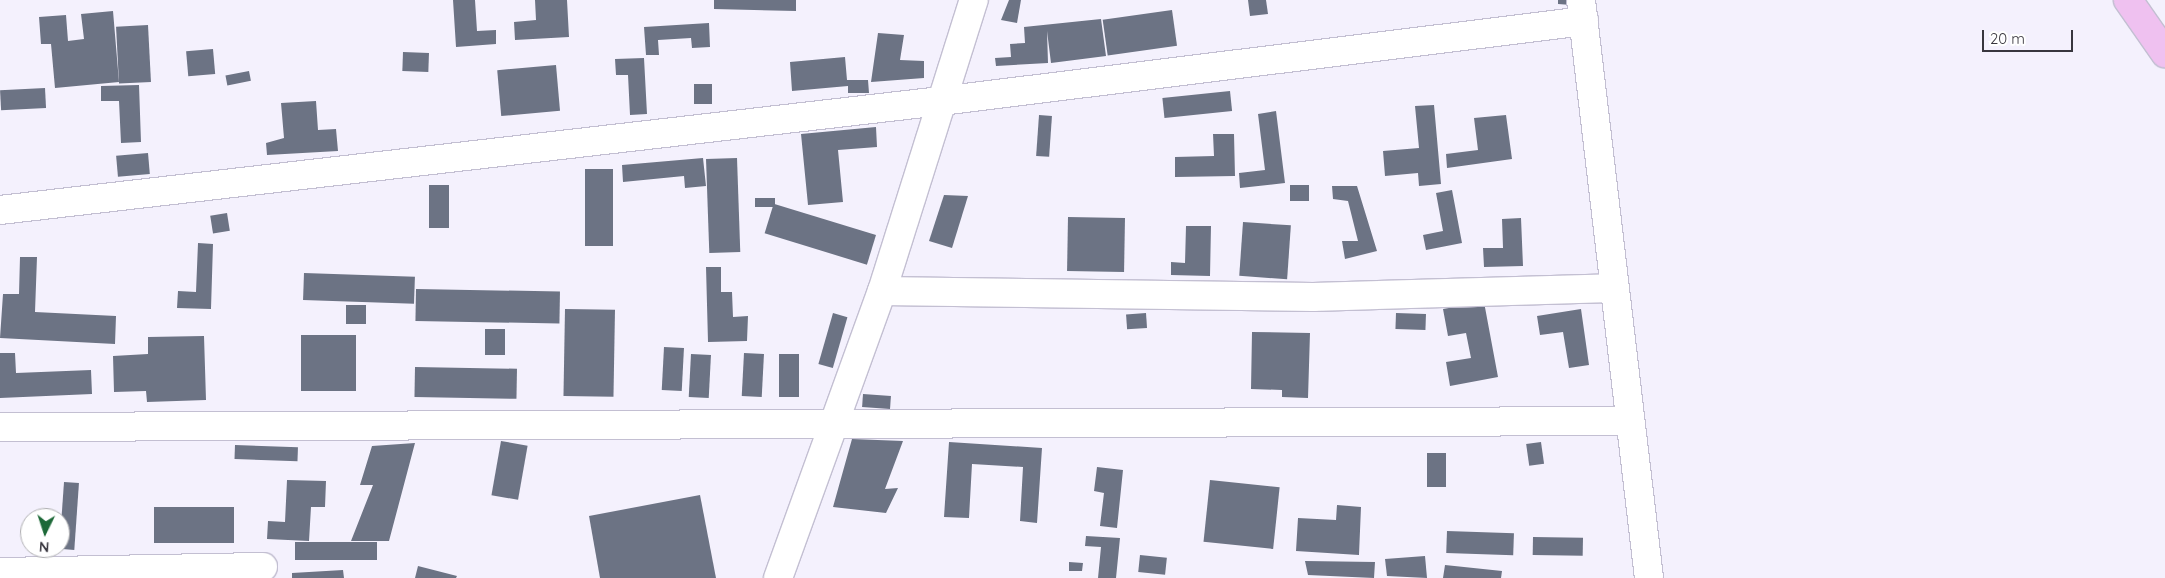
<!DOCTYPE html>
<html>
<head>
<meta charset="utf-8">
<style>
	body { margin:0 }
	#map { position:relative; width:2165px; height:578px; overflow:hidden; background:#f4f1fd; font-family:Quicksand,sans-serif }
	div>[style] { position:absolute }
	.building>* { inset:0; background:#6c7384; transform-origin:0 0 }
	.roads { filter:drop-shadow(1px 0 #c3bfd2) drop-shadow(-1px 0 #c3bfd2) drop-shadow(0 1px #c3bfd2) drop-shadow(0 -1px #c3bfd2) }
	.minor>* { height:28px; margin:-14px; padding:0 14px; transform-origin:14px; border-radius:14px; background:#fff }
	.major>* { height:28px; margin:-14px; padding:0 14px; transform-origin:14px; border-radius:14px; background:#efc1f0 }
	span { translate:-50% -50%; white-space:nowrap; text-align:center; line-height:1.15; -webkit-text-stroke:5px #fff; paint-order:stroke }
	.north { position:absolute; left:20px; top:508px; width:50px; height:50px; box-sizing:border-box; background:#fff; border:1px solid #afafb2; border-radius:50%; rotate:184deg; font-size:14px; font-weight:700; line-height:20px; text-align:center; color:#38363e }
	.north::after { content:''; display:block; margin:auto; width:18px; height:22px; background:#1d6938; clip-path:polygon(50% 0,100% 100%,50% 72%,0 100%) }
	.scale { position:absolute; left:1982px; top:30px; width:91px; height:22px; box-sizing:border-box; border:2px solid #38363e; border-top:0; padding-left:6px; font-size:15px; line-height:18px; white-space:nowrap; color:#38363e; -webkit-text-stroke:4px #fff; paint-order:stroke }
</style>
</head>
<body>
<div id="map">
	<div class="building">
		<div style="clip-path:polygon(453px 0,475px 0,477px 31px,496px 30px,496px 44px,456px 47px)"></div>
		<div style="clip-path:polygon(535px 0,567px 0,569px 37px,515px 40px,514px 22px,536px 20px)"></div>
		<div style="clip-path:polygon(714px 0,796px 0,796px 11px,714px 9px)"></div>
		<div style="clip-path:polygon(1009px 0,1021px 0,1017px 23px,1001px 20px)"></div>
		<div style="clip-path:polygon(1248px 0,1266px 0,1268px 14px,1250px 16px)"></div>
		<div style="clip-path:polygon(1558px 0,1572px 0,1571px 5px,1558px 4px)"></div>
		<div style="left:1172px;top:10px;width:36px;height:70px;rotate:82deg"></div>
		<div style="clip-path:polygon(113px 11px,119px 82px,55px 88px,51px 44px,41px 44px,39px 17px,66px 15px,68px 41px,84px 39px,81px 14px)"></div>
		<div style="clip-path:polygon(1101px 19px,1106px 56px,1051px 63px,1047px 31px,1048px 63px,996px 66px,995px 58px,1011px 57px,1010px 44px,1025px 43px,1024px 27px)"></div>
		<div style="clip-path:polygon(709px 23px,710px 47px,692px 48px,691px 38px,658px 40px,659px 55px,646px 55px,644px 27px)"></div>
		<div style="left:148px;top:25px;width:57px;height:32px;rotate:87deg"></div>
		<div style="clip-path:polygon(878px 33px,904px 35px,900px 60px,924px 61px,924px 78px,871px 82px)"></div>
		<div style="left:213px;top:49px;width:25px;height:27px;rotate:85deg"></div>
		<div style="left:403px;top:52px;width:26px;height:19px;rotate:2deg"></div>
		<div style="clip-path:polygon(845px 57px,847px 80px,868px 80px,869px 93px,848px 93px,848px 86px,792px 91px,790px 62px)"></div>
		<div style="clip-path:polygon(644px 58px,647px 114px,630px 115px,628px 75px,616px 75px,615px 59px)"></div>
		<div style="left:556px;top:65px;width:46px;height:59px;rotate:85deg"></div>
		<div style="left:249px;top:71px;width:10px;height:24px;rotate:79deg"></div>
		<div style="left:694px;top:84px;width:18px;height:20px"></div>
		<div style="clip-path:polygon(139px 85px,141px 142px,121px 143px,119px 101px,101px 101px,101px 86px)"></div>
		<div style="left:45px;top:88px;width:20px;height:45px;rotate:87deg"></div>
		<div style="left:1230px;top:91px;width:20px;height:68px;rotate:84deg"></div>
		<div style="clip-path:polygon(316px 101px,318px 130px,336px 129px,338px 151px,267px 155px,266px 143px,284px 138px,281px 103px)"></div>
		<div style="clip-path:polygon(1434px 105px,1441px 184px,1419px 186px,1418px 173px,1385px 176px,1383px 151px,1419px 148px,1415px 106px)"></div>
		<div style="clip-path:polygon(1276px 111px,1285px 183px,1240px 188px,1239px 173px,1265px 170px,1258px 114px)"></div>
		<div style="left:1039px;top:115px;width:13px;height:41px;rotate:4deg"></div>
		<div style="clip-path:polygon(1506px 115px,1512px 159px,1447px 168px,1446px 154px,1478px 150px,1474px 118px)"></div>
		<div style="clip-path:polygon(876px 127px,877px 147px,838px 150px,843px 202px,808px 205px,801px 134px)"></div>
		<div style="clip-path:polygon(1213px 134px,1234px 134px,1235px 176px,1175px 177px,1175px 157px,1214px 156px)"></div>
		<div style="left:148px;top:153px;width:21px;height:32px;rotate:85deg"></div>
		<div style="clip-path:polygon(703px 158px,706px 186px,685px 188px,684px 176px,623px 182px,622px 165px)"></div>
		<div style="left:737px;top:158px;width:94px;height:31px;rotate:88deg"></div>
		<div style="left:585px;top:169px;width:28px;height:77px"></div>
		<div style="left:429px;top:185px;width:20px;height:43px"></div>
		<div style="left:1309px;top:185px;width:16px;height:19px;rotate:90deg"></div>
		<div style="clip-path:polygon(1332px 186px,1357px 186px,1377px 251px,1345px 259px,1342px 241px,1358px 241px,1348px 201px,1333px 199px)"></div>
		<div style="clip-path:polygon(1452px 190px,1462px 243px,1426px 250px,1423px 235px,1443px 231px,1436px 193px)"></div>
		<div style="clip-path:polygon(944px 195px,968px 196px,952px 248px,929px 241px)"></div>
		<div style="left:775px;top:198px;width:9px;height:20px;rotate:90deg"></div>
		<div style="left:227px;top:213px;width:18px;height:17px;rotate:81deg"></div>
		<div style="left:1068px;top:217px;width:57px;height:54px;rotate:1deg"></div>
		<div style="clip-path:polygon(1521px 218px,1523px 266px,1484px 267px,1483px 248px,1503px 248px,1502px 219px)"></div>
		<div style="left:1243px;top:222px;width:48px;height:54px;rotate:4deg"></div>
		<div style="clip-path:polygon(1186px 226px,1211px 226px,1210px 276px,1171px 275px,1171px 262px,1185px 263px)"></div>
		<div style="left:876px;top:235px;width:31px;height:107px;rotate:107deg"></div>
		<div style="clip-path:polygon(198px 243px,213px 244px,211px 309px,177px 308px,178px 291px,196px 292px)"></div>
		<div style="clip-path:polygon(20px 257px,37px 257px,35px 312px,116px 316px,115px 344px,0 338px,3px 294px,19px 294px)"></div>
		<div style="clip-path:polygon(706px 267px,721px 267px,721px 292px,732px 292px,733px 317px,748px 316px,747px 341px,708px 342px)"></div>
		<div style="left:304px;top:273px;width:111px;height:27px;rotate:2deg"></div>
		<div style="left:416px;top:289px;width:144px;height:32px;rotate:1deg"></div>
		<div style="clip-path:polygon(1484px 302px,1498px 377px,1450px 386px,1446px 362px,1471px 358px,1466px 333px,1448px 336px,1443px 309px)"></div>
		<div style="left:346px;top:305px;width:20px;height:19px"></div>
		<div style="left:565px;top:309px;width:50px;height:87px;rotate:1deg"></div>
		<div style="clip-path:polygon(1581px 309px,1589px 365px,1569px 368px,1563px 332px,1540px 335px,1537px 316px)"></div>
		<div style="left:833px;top:313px;width:15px;height:53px;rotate:16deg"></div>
		<div style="left:1146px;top:313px;width:15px;height:20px;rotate:86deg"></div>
		<div style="left:1396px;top:313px;width:30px;height:16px;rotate:2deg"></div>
		<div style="left:485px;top:329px;width:20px;height:26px"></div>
		<div style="clip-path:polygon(1252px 332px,1310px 333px,1308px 398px,1282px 397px,1282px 390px,1251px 389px)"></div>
		<div style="left:301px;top:335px;width:55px;height:56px"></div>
		<div style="clip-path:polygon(204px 336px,206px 400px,147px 402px,146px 391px,114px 392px,113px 356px,148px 354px,148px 337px)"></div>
		<div style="left:664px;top:347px;width:20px;height:43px;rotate:3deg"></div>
		<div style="clip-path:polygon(0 353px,15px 353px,16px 373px,91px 370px,92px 394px,0 398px)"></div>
		<div style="left:744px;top:353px;width:20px;height:43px;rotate:3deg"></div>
		<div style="left:691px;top:354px;width:20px;height:43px;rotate:3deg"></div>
		<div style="left:779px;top:354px;width:20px;height:43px"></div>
		<div style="left:415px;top:367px;width:102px;height:30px;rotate:1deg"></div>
		<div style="left:863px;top:394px;width:28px;height:13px;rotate:4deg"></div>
		<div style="clip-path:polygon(852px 439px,903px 441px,885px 489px,898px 488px,886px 513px,833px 507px)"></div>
		<div style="left:501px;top:441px;width:27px;height:55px;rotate:10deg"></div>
		<div style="clip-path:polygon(949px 442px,1042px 448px,1037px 523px,1020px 521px,1023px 467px,972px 464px,969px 518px,944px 517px)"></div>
		<div style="left:1541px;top:442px;width:22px;height:15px;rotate:82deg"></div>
		<div style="clip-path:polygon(415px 443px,389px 541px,351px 541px,373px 485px,360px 485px,372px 446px)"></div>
		<div style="left:235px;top:445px;width:63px;height:14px;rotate:2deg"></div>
		<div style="left:1446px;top:453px;width:34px;height:19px;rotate:90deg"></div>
		<div style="clip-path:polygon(1097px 467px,1123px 470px,1117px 528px,1100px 526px,1104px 493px,1094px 491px)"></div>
		<div style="clip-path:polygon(287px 480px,326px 481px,325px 507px,311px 507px,309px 541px,267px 539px,268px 521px,285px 522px)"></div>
		<div style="left:1210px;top:480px;width:70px;height:62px;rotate:6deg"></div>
		<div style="left:64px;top:482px;width:15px;height:67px;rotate:4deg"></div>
		<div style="clip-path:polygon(700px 495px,716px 578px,600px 578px,589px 516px)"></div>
		<div style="clip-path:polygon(1337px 505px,1361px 507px,1359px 555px,1296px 551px,1298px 518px,1336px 520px)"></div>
		<div style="left:154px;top:507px;width:80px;height:36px"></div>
		<div style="left:1447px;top:531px;width:67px;height:22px;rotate:2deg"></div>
		<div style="clip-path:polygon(1086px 536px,1120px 538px,1116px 578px,1098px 578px,1101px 547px,1085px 546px)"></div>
		<div style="left:1533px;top:537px;width:50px;height:18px;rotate:1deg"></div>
		<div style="left:377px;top:542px;width:18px;height:82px;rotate:90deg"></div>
		<div style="left:1140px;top:555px;width:27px;height:17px;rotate:6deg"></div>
		<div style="clip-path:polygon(1425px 556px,1427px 578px,1387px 576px,1385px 559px)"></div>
		<div style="clip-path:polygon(1305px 561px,1375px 562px,1374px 578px,1308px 575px)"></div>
		<div style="clip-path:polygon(1069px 562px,1083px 563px,1082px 571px,1069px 571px)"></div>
		<div style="clip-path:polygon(1445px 565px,1502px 571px,1501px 578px,1443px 578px)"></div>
		<div style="clip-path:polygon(418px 566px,457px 576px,456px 578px,415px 578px)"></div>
		<div style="clip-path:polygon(343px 570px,344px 578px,292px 578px,292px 573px)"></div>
	</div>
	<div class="roads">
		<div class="minor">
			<div style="left:1581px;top:0;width:582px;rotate:83.29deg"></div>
			<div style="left:0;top:210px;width:947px;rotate:-6.61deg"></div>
			<div style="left:941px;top:101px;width:648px;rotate:-7.09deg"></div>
			<div style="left:882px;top:291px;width:431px;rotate:0.8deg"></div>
			<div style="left:1313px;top:297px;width:299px;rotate:-1.7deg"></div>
			<div style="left:0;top:427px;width:1629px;rotate:-0.21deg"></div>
			<div style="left:0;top:572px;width:263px;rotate:-1.1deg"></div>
			<div style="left:778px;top:578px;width:305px;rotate:-70.1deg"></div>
			<div style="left:882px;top:291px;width:305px;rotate:-72.5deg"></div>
		</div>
		<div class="major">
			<div style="left:2128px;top:0;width:65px;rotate:55.1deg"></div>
		</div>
	</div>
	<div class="north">N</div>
	<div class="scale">20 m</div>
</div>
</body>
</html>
